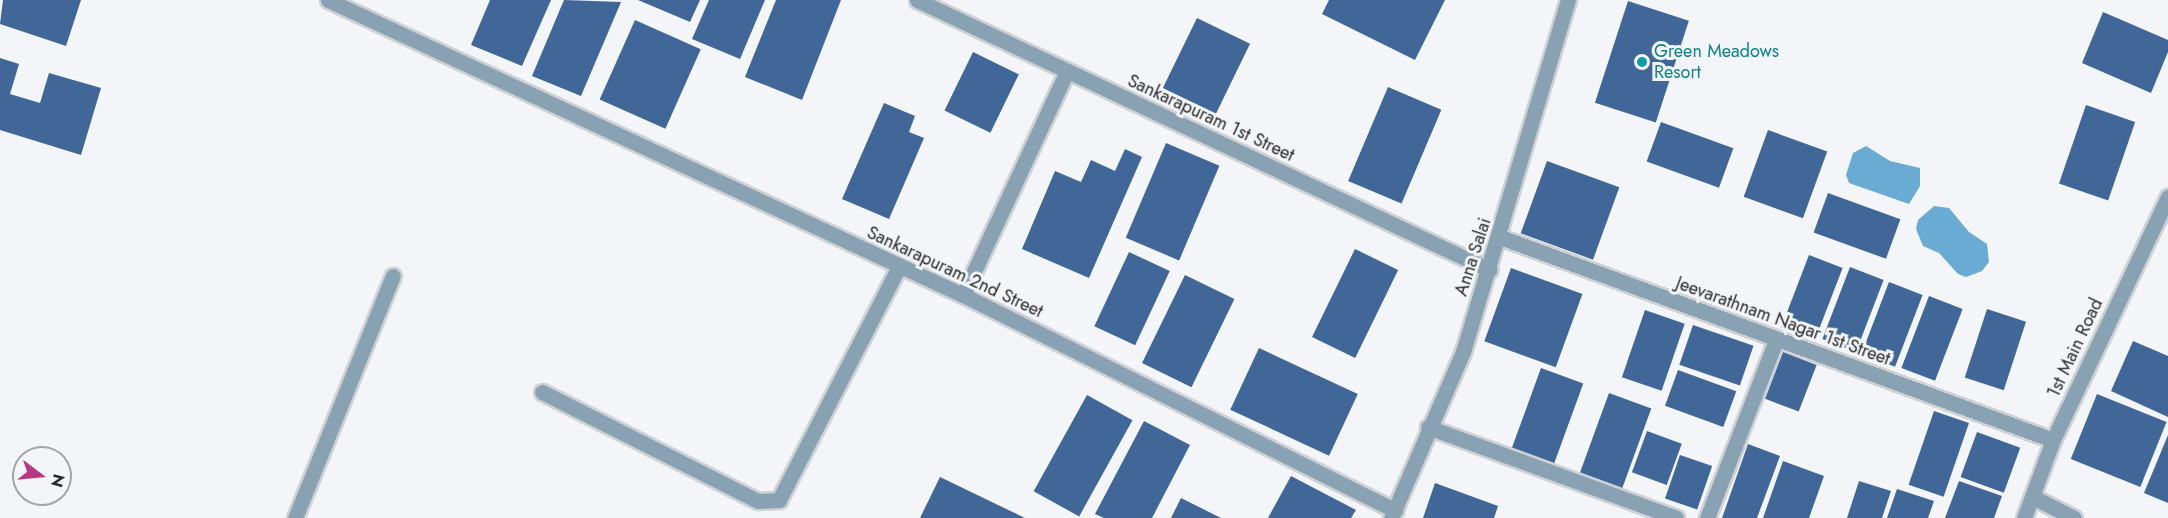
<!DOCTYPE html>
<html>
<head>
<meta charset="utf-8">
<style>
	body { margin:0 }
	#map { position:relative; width:2168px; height:518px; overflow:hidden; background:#f3f5f9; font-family:Jost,sans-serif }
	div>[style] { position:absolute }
	.water>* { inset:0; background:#69abd3 }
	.building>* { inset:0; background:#416798; transform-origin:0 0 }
	.roads { filter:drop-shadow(2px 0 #cfd1d4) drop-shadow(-2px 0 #cfd1d4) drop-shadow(0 2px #cfd1d4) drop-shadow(0 -2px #cfd1d4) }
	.lane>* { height:15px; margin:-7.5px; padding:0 7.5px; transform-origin:7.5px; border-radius:7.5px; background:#88a2b4 }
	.street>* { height:15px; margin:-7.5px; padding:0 7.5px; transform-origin:7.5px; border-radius:7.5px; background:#88a2b4 }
	.dots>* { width:16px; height:16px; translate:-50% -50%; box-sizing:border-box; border:3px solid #f3f5f9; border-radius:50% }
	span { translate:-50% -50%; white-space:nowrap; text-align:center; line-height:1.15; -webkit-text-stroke:6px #f3f5f9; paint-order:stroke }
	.culture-label { font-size:18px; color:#0d838f }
	.left { translate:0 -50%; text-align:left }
	.street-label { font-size:18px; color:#2a2b2d }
	.north { position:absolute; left:12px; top:446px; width:60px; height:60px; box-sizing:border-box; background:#f3f5f9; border:2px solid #a3a4a7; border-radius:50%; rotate:106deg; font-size:16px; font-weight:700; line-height:24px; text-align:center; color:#2a2b2d }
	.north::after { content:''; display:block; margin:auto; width:21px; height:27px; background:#b63885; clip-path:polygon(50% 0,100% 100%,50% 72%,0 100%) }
</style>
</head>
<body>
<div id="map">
	<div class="water">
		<div style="clip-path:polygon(1866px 146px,1890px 161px,1920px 168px,1920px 186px,1909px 204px,1849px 183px,1846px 175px,1853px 153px)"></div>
		<div style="clip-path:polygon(1934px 206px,1949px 208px,1969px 232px,1987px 244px,1989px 262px,1982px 271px,1966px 277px,1958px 274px,1939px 253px,1923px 246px,1916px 229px,1918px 220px)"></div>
	</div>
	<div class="building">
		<div style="clip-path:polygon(3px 0,81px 0,66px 46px,0 24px)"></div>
		<div style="clip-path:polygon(490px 0,551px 0,522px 66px,471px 45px)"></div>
		<div style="clip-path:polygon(564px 0,621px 2px,581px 96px,532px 76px)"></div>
		<div style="clip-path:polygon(638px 0,700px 0,690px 22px)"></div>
		<div style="clip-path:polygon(709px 0,765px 0,740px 59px,692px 39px)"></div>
		<div style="clip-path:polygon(776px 0,841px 0,802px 100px,745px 77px)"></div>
		<div style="clip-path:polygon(1329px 0,1445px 0,1415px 60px,1322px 14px)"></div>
		<div style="left:1628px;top:1px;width:64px;height:107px;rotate:18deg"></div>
		<div style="clip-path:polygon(2103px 12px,2168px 40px,2168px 52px,2151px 93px,2082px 63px)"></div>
		<div style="left:1197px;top:18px;width:59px;height:78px;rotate:26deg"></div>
		<div style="left:635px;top:20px;width:72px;height:87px;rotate:24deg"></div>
		<div style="left:973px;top:52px;width:51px;height:65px;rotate:26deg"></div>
		<div style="clip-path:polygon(0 58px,19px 64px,10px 94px,40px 103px,49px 73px,101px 88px,81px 155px,0 130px)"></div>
		<div style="left:1388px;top:87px;width:58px;height:102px;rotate:23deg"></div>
		<div style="clip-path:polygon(884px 103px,915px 116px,909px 132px,924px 138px,889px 219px,842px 199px)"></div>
		<div style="left:2086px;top:105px;width:52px;height:83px;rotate:19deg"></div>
		<div style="left:1661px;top:122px;width:77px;height:42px;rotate:20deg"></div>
		<div style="left:1768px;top:130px;width:63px;height:71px;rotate:20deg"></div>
		<div style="left:1166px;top:143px;width:58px;height:103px;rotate:23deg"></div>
		<div style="clip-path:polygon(1125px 149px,1142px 157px,1089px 278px,1022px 249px,1055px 171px,1081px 182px,1091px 160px,1115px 171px)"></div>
		<div style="left:1547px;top:161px;width:77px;height:77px;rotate:20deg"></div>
		<div style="left:1828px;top:193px;width:77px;height:42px;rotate:20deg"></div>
		<div style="left:1355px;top:249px;width:48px;height:98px;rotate:26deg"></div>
		<div style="left:1129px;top:252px;width:45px;height:82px;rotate:25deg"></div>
		<div style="left:1809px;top:255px;width:36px;height:78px;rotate:21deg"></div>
		<div style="left:1850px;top:267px;width:36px;height:77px;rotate:21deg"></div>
		<div style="left:1511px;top:268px;width:76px;height:78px;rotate:20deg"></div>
		<div style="left:1185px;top:275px;width:55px;height:98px;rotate:26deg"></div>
		<div style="left:1889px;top:282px;width:36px;height:77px;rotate:21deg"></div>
		<div style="left:1929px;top:296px;width:36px;height:77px;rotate:21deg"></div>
		<div style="left:1987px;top:309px;width:41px;height:72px;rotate:18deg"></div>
		<div style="left:1645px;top:310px;width:42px;height:71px;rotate:19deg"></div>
		<div style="left:1693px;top:325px;width:64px;height:42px;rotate:19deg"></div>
		<div style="clip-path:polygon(2133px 341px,2168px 356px,2168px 417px,2111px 391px)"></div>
		<div style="left:1259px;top:348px;width:109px;height:68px;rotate:25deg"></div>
		<div style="left:1783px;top:352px;width:36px;height:50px;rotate:21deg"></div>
		<div style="left:1541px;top:368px;width:45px;height:85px;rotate:20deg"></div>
		<div style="left:1678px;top:370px;width:62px;height:38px;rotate:20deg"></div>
		<div style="left:1609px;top:393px;width:45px;height:85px;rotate:20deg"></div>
		<div style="left:2097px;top:394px;width:75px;height:70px;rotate:22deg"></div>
		<div style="left:1087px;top:395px;width:52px;height:110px;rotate:29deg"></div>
		<div style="left:1934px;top:411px;width:37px;height:78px;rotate:19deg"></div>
		<div style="clip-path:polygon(1144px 421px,1190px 445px,1152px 518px,1104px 518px,1095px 514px)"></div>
		<div style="left:1647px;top:431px;width:37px;height:44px;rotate:20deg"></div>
		<div style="left:1977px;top:432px;width:46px;height:48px;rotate:20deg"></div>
		<div style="clip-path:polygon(2168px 435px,2168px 503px,2144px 493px)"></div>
		<div style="clip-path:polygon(1748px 444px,1780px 456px,1757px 518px,1722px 518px)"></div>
		<div style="left:1680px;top:455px;width:34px;height:46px;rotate:19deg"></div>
		<div style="clip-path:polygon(1783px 461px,1824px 476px,1809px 518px,1763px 518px)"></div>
		<div style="clip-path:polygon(1291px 476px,1356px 510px,1351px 518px,1268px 518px)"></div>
		<div style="clip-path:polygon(940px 477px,1025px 518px,920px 518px)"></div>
		<div style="clip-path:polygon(1859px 481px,1891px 491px,1882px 518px,1847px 518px)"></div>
		<div style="clip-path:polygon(1959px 481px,2002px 496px,1994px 518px,1945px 518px)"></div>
		<div style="clip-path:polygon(1435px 483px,1498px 506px,1494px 518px,1423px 518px)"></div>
		<div style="clip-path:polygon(1897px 489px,1934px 501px,1928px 518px,1887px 518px)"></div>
		<div style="clip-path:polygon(1181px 498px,1221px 518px,1171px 518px)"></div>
	</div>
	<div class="roads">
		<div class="lane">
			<div style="left:295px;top:518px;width:261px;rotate:-68deg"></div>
		</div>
		<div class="street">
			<div style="left:328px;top:0;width:700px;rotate:24.92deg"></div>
			<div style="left:963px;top:295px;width:483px;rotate:26.5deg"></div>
			<div style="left:917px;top:0;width:633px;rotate:25.23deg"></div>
			<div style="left:1500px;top:237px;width:589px;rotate:20.16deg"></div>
			<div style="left:963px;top:295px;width:245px;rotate:-65.1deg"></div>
			<div style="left:542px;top:392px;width:242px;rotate:26.8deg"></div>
			<div style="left:758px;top:501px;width:21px;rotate:-3deg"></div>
			<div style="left:779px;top:500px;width:261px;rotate:-62.8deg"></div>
			<div style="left:1428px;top:427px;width:264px;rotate:20.1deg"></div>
			<div style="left:2033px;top:497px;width:46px;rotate:27.1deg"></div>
			<div style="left:1391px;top:518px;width:181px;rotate:-66.6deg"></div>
			<div style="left:1463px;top:352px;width:367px;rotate:-73.4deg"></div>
			<div style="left:1707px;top:518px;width:191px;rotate:-68.8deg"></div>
			<div style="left:2024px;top:518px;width:83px;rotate:-69.6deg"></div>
			<div style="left:2053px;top:440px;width:269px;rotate:-64.7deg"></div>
		</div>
	</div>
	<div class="dots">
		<div style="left:1642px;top:62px;background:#0f9aa8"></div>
	</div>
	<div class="culture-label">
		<span class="left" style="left:1654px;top:62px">Green Meadows<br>Resort</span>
	</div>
	<div class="street-label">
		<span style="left:1211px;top:118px;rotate:25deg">Sankarapuram 1st Street</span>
		<span style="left:1473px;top:257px;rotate:-72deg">Anna Salai</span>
		<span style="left:955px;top:272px;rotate:25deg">Sankarapuram 2nd Street</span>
		<span style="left:1783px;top:321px;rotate:20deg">Jeevarathnam Nagar 1st Street</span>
		<span style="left:2075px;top:348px;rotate:-65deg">1st Main Road</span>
	</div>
	<div class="north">N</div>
</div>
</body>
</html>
